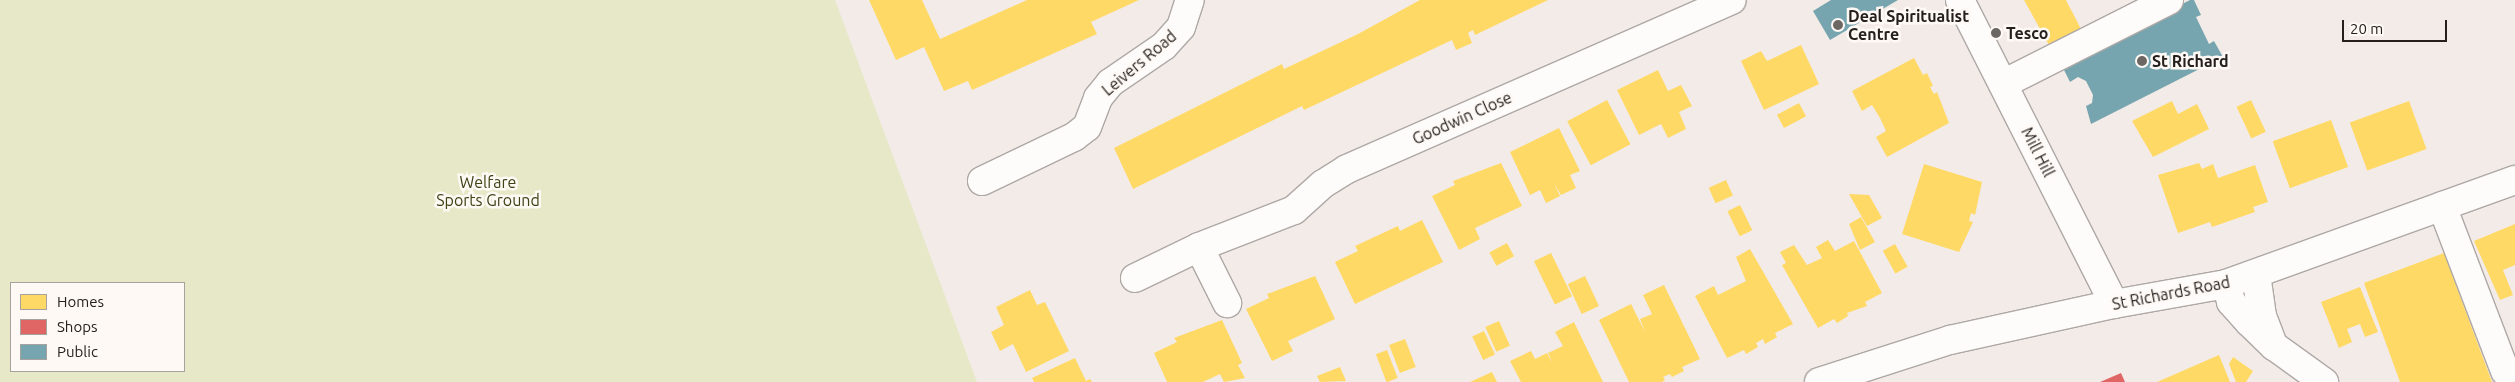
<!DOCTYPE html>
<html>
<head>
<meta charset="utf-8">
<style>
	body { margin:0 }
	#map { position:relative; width:2515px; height:382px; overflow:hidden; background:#f3ebe7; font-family:Ubuntu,sans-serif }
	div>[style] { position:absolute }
	.green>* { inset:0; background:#e6e8c7 }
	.homes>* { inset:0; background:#ffd966; transform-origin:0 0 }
	.shops>* { inset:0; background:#e06666 }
	.public>* { inset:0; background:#76a5af }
	.roads { filter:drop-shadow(1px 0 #aea8a5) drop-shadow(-1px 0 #aea8a5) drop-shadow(0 1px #aea8a5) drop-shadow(0 -1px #aea8a5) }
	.minor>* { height:28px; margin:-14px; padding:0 14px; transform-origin:14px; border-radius:14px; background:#fdfcfb }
	.dots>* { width:14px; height:14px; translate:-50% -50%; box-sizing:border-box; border:2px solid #fff9f6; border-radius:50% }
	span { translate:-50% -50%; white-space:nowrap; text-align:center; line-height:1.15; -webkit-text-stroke:5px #fff9f6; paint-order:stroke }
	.poi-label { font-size:16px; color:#25201d; font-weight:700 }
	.left { translate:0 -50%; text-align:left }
	.street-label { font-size:16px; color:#25201d }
	.park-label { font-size:16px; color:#3d4315 }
	.legend { position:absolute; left:10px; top:282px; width:175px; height:90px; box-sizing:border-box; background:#fff9f6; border:1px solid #a8a29f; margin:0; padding:6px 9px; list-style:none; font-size:15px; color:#25201d }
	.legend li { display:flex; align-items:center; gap:10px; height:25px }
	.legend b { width:25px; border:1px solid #a8a29f }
	.scale { position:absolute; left:2342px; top:20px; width:105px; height:22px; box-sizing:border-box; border:2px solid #25201d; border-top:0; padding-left:6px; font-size:15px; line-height:18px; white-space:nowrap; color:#25201d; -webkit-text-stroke:4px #fff9f6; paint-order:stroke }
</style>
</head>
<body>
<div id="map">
	<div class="green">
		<div style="clip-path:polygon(evenodd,0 0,835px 0,977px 382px,0 382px,0 0,11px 283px,184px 283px,184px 371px,11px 371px,11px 283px)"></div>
	</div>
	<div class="homes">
		<div style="clip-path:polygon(869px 0,922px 0,940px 39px,1027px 0,1139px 0,1091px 22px,1097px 34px,972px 90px,968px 81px,944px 91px,924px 47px,896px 60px)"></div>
		<div style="clip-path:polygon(1420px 0,1548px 0,1475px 35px,1473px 30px,1468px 33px,1472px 43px,1456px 50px,1452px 40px,1304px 110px,1302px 106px,1133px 189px,1114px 148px,1282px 64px,1284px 69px,1358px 34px)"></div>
		<div style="clip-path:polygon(2024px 0,2066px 0,2081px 29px,2049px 45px)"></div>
		<div style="clip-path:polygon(1801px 45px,1819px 84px,1764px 110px,1741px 61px,1761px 51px,1767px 61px)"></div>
		<div style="clip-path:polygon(1914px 58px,1923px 75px,1927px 73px,1933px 86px,1930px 87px,1934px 94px,1937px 92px,1949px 123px,1887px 157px,1876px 137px,1886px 131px,1880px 118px,1872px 105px,1862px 111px,1852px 91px)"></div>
		<div style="clip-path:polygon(1658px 70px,1668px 91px,1681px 85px,1692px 106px,1679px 112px,1686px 129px,1668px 138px,1661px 124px,1639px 135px,1617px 90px)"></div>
		<div style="left:1607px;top:100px;width:50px;height:45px;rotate:62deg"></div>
		<div style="left:2251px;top:100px;width:35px;height:16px;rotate:65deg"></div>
		<div style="clip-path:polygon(2172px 101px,2178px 114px,2197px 104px,2209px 129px,2153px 157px,2132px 121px)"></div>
		<div style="left:2409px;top:101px;width:51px;height:63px;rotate:70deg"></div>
		<div style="left:1799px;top:103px;width:15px;height:25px;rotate:62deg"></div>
		<div style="left:2331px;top:120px;width:50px;height:62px;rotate:70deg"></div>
		<div style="clip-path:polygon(1559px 128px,1580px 171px,1570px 175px,1576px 188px,1561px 195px,1554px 183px,1560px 196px,1546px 203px,1540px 190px,1530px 195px,1510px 152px)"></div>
		<div style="clip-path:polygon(1501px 163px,1522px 206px,1475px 228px,1480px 239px,1459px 250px,1432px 196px,1455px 185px,1453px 181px)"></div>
		<div style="clip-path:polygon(2199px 163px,2202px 169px,2213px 164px,2218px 178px,2255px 165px,2268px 202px,2253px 207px,2255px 212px,2212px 227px,2210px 222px,2178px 233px,2158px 175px)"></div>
		<div style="clip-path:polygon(1924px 164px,1982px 182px,1975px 215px,1971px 213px,1969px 221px,1973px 222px,1959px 252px,1902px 234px)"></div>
		<div style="left:1726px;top:180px;width:17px;height:19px;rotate:66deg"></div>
		<div style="clip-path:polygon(1849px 194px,1869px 195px,1882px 218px,1867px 226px)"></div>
		<div style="left:1740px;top:205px;width:28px;height:14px;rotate:64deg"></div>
		<div style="clip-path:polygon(1861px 217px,1875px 242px,1860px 250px,1849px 224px)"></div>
		<div style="clip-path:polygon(1422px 220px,1443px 262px,1355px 304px,1335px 262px,1358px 251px,1355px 246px,1398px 226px,1400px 231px)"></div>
		<div style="clip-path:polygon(2515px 224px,2515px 265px,2503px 270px,2513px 295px,2500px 300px,2474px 241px)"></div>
		<div style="clip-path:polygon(1828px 240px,1835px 251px,1854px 241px,1882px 293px,1865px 302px,1867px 306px,1847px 313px,1848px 316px,1837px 323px,1834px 319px,1818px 328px,1782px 265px,1786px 263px,1780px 252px,1794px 245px,1807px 265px,1822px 258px,1816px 247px)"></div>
		<div style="left:1507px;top:243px;width:15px;height:20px;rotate:62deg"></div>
		<div style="left:1895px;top:244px;width:26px;height:14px;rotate:61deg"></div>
		<div style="clip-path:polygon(1750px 249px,1793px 324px,1775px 333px,1777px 337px,1765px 344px,1763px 339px,1756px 343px,1758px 347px,1746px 354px,1744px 350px,1727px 358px,1695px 296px,1714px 286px,1718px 295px,1746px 281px,1736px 257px)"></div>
		<div style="left:1551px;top:253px;width:48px;height:19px;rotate:64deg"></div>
		<div style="clip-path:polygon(2444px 253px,2492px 382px,2400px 382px,2364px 283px)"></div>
		<div style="clip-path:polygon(1315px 276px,1335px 319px,1288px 341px,1293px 351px,1272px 361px,1246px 309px,1269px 298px,1267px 294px)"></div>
		<div style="left:1585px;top:276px;width:33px;height:19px;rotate:65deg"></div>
		<div style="clip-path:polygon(1664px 285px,1700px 359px,1682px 367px,1684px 371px,1672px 377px,1670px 374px,1663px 377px,1665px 380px,1662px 382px,1629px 382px,1599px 320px,1631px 304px,1645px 332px,1640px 319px,1652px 314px,1643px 295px)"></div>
		<div style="clip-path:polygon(2360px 287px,2378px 332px,2365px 337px,2360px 324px,2347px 329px,2352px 342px,2339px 348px,2321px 302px)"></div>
		<div style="clip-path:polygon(1030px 290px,1037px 305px,1045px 302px,1069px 351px,1026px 372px,1013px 344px,1000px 351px,991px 332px,1004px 325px,996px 307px)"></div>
		<div style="clip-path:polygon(1222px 320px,1242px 363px,1238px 365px,1245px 378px,1224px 382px,1220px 374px,1203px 382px,1167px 382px,1154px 353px,1177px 342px,1174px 338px)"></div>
		<div style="left:1499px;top:321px;width:27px;height:15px;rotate:66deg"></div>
		<div style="clip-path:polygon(1574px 322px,1603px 382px,1521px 382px,1510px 361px,1531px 351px,1535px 359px,1547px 353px,1553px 364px,1548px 353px,1563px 346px,1555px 332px)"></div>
		<div style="left:1484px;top:331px;width:26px;height:13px;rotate:65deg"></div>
		<div style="left:1405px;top:339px;width:30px;height:17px;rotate:69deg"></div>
		<div style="left:1387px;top:350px;width:30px;height:12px;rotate:69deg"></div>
		<div style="clip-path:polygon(2219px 355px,2230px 382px,2157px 382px)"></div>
		<div style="clip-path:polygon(2233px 357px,2253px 371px,2246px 382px,2236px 382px,2229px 364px)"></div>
		<div style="clip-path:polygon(1075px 358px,1086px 381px,1090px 379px,1092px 382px,1034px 382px,1032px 378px)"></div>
		<div style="clip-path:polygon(1340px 367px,1346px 381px,1320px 382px,1317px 376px)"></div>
		<div style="clip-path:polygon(1492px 372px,1497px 382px,1470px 382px)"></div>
	</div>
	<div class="shops">
		<div style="clip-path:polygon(2121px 373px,2125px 382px,2100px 382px)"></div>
	</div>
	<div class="public">
		<div style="clip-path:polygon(1831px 0,1898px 0,1830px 40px,1813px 11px)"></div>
		<div style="clip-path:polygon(2190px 0,2194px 0,2201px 15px,2196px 17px,2209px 44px,2214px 41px,2223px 57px,2091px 124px,2086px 106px,2092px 103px,2093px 95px,2086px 81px,2078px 77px,2070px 82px,2062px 66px)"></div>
	</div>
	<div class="roads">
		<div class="minor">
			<div style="left:1960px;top:0;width:341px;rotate:63.1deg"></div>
			<div style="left:2003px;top:84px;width:186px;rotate:-26.8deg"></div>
			<div style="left:982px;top:181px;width:102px;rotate:-25.6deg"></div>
			<div style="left:1074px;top:137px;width:16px;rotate:-38deg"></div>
			<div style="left:1087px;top:127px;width:31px;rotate:-69deg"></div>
			<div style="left:1098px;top:98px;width:19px;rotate:-51deg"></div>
			<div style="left:1110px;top:83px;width:65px;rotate:-34.4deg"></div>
			<div style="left:1164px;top:46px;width:25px;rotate:-48deg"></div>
			<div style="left:1181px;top:27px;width:28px;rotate:-72deg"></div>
			<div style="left:2442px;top:206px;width:177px;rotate:69.1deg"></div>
			<div style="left:1199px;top:247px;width:63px;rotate:63.4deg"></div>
			<div style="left:2256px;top:274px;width:42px;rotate:81.9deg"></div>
			<div style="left:2262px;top:316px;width:26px;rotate:69deg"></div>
			<div style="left:1135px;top:278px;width:71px;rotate:-25.8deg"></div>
			<div style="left:1199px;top:247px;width:102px;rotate:-21.3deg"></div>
			<div style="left:1294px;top:210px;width:39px;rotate:-42deg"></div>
			<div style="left:1323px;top:184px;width:28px;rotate:-32deg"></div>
			<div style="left:1347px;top:169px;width:420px;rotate:-23.7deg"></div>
			<div style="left:2226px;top:284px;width:19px;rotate:74deg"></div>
			<div style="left:2231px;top:302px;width:27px;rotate:48deg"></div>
			<div style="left:2249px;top:322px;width:35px;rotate:44deg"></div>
			<div style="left:2274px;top:346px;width:62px;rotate:35.8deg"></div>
			<div style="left:1819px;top:382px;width:138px;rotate:-17.8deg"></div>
			<div style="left:1950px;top:340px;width:168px;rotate:-12.4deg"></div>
			<div style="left:2114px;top:304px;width:114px;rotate:-10.1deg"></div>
			<div style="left:2226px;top:284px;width:307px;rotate:-19.8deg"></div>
		</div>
	</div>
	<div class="dots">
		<div style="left:1838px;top:25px;background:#6d6764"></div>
		<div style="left:1996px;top:33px;background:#6d6764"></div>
		<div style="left:2142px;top:61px;background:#6d6764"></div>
	</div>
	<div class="poi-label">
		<span class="left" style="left:1848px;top:25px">Deal Spiritualist<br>Centre</span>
		<span class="left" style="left:2006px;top:33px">Tesco</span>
		<span class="left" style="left:2152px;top:61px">St Richard</span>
	</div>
	<div class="street-label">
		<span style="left:1139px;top:63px;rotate:-40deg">Leivers Road</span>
		<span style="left:1462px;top:118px;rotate:-24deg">Goodwin Close</span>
		<span style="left:2038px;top:152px;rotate:63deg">Mill Hill</span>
		<span style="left:2171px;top:293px;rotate:-11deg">St Richards Road</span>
	</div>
	<div class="park-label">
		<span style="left:488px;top:191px">Welfare<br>Sports Ground</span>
	</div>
	<ul class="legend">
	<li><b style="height:14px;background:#ffd966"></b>Homes</li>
	<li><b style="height:14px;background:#e06666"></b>Shops</li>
	<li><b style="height:14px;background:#76a5af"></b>Public</li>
	</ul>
	<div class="scale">20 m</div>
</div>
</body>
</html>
